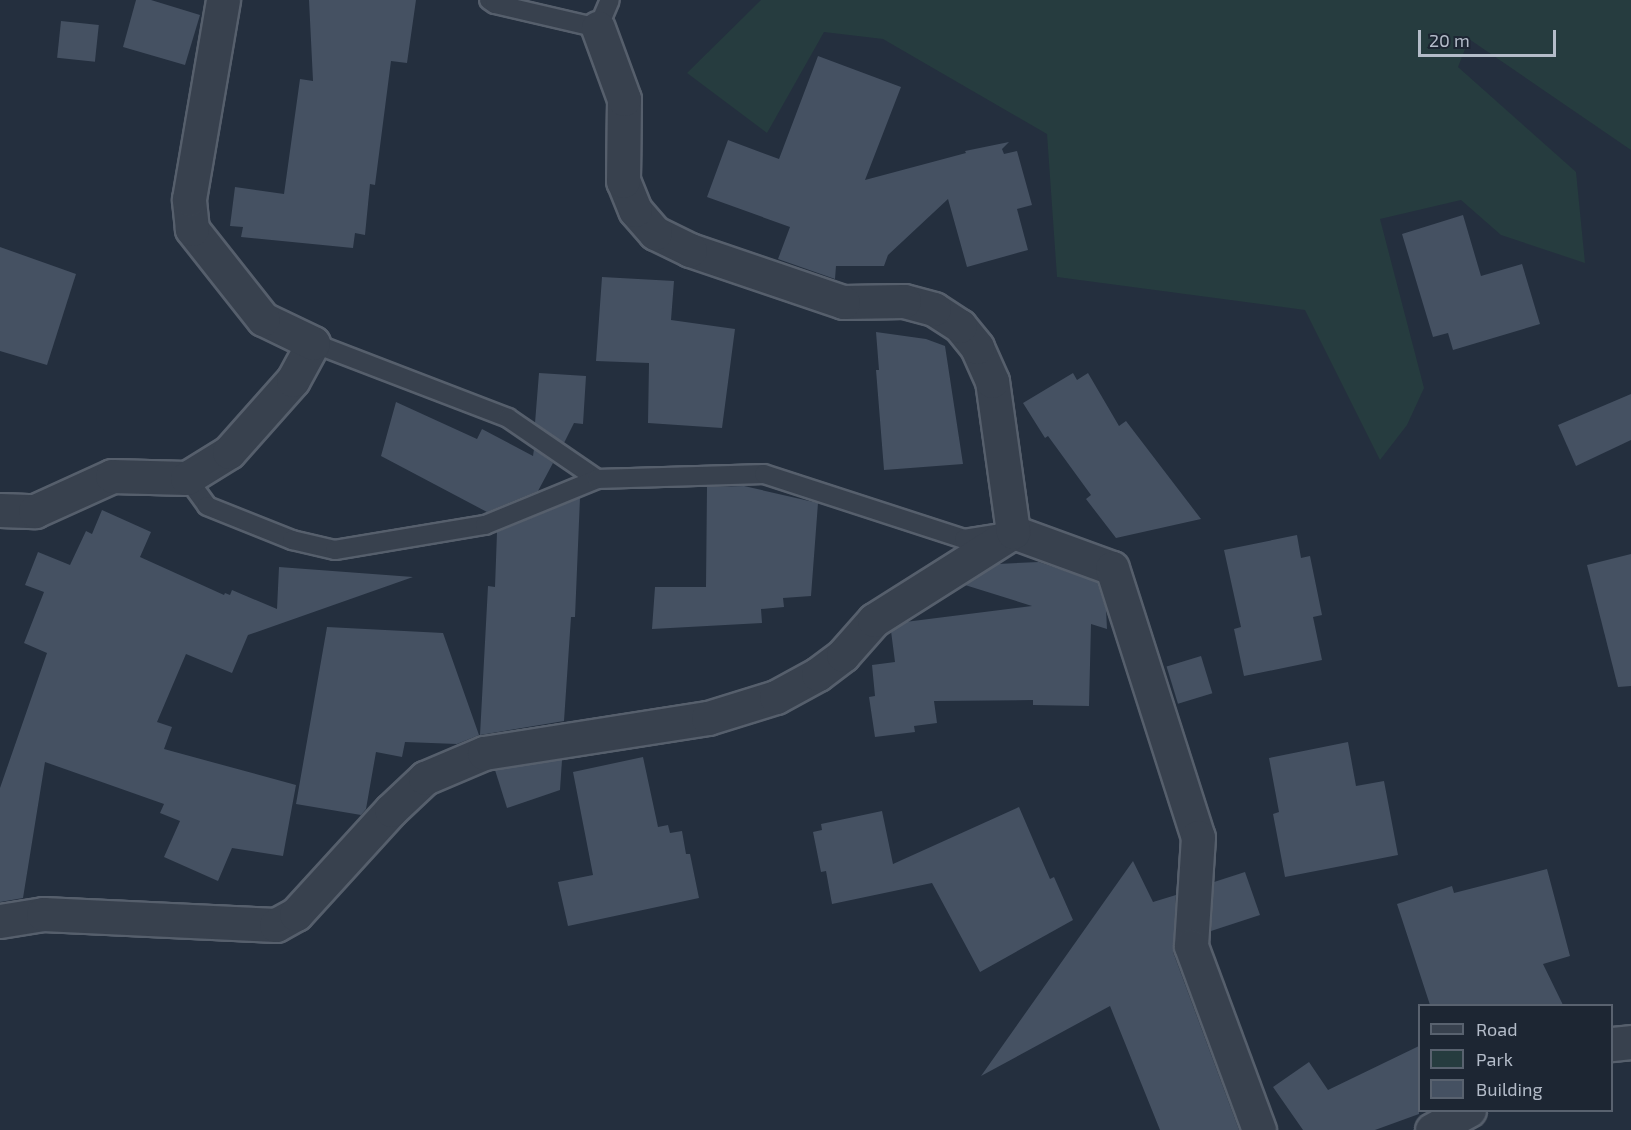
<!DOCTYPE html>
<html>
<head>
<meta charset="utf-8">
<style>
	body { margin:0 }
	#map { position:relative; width:1631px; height:1130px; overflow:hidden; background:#242f3e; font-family:"Exo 2",sans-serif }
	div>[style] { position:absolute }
	.green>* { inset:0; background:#263c3f }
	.building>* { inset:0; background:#455162; transform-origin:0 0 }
	.roads { filter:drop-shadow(2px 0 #565f6c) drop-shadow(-2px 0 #565f6c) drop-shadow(0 2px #565f6c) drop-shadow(0 -2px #565f6c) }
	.service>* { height:18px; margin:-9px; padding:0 9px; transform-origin:9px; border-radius:9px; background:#38414e }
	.minor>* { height:33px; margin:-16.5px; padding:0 16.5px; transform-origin:16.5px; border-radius:16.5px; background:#38414e }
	span { translate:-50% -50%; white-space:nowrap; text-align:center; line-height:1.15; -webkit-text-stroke:4.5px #1d2633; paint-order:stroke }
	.legend { position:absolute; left:1418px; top:1004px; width:195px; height:108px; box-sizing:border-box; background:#1d2633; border:2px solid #59626f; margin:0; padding:8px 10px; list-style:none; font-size:18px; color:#b4bcc9 }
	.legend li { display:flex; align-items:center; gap:12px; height:30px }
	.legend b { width:30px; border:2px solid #59626f }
	.scale { position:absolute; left:1418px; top:30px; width:138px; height:27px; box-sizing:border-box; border:3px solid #b4bcc9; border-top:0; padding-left:8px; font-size:18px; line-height:21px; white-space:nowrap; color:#b4bcc9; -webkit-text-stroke:4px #1d2633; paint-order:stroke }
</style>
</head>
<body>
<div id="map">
	<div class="green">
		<div style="clip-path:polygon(761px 0,1631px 0,1631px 150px,1469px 39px,1458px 67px,1576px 172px,1585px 263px,1501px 235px,1461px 200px,1380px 219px,1424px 388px,1407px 425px,1380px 460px,1305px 310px,1057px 277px,1047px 134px,883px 39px,824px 32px,767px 133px,687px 73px)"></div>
	</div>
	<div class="building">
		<div style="clip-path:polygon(136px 0,151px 0,200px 15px,185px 65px,123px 47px)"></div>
		<div style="clip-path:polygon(309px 0,416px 0,407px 63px,391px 61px,375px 185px,370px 184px,365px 235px,355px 233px,353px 248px,241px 237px,243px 227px,230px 226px,235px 187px,284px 194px,300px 79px,313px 81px)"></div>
		<div style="left:61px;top:21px;width:38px;height:37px;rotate:6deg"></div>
		<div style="clip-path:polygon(818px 56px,901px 87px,865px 180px,966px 153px,965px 151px,1009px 142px,1002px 149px,1004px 154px,1017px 151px,1032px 205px,1017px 209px,1028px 250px,967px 267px,948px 199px,888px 255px,884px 266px,836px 266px,835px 279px,778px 259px,790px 227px,707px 197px,728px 140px,779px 159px)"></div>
		<div style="clip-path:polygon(1463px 215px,1481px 276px,1522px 264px,1540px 324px,1453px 350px,1448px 333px,1433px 337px,1402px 234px)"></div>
		<div style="clip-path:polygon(0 247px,76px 274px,47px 365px,0 351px)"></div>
		<div style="clip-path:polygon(602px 277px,674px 281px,671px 320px,735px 329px,722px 428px,648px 423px,649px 363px,596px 361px)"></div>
		<div style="clip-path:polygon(876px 332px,926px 339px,945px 346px,963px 464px,884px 470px,876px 370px,879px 370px)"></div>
		<div style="clip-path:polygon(539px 373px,586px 376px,583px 424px,574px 423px,564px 443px,535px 423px)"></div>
		<div style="clip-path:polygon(1073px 373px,1077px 380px,1088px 373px,1119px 426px,1126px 421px,1201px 519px,1116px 538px,1086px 499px,1091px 495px,1048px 436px,1045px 438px,1023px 403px)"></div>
		<div style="clip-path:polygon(1631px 394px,1631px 440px,1576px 466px,1558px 425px)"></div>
		<div style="clip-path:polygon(396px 402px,477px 439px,482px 429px,533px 456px,534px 449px,553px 463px,538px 491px,487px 512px,381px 456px)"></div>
		<div style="clip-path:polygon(744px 486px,818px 503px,811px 596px,783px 598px,784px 607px,761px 609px,762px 623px,652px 629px,655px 587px,706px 587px,707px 487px)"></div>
		<div style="clip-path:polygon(580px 498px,575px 617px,571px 617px,564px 721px,480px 735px,488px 586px,495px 587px,497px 532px)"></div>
		<div style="clip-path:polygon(102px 510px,151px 532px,140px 557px,224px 595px,225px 593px,230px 595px,232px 590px,277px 609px,279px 567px,413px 577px,248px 635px,232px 673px,186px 654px,157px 722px,172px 727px,164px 749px,296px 785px,283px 856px,232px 848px,218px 881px,164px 857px,180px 821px,160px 813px,164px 804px,45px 762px,23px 898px,0 902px,0 788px,47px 653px,24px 643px,44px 592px,25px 585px,38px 552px,70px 565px,86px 531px,92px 534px)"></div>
		<div style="clip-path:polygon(1297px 535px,1301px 558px,1310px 556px,1322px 615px,1313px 617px,1322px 660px,1244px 676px,1234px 629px,1241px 627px,1224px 550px)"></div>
		<div style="clip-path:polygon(1631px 554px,1631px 686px,1618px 687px,1587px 565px)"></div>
		<div style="clip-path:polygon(1039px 562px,1097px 582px,1106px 609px,1107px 629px,1091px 624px,1089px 706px,1033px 705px,1033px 700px,934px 701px,937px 723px,914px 726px,915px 732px,875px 737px,869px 697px,875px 696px,872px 665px,895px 662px,891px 631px,905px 622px,1032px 606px,965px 585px,998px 564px)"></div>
		<div style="clip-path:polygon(327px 627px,443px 633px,479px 735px,457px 744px,405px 742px,402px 757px,376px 752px,366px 809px,361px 815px,296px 804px)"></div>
		<div style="left:1201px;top:656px;width:39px;height:36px;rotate:73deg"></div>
		<div style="clip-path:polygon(1348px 742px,1356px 786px,1384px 781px,1398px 855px,1285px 877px,1273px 814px,1279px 812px,1269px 758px)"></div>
		<div style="clip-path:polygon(643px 757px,658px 827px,668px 825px,670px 833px,682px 831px,686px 854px,690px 854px,699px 898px,568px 926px,558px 882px,593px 875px,573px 772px)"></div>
		<div style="clip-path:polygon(562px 760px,560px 790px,507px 808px,495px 770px)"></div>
		<div style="clip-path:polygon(1019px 807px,1050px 879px,1054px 877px,1073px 920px,980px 972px,932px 883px,832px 904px,826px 871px,821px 872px,813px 832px,822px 830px,821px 824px,882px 811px,893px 864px)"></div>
		<div style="clip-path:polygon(1133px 861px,1153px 902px,1176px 895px,1173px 952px,1239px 1130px,1160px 1130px,1110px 1006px,981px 1076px)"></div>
		<div style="clip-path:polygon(1547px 869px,1570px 956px,1543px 964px,1563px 1005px,1430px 1005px,1397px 904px,1452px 886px,1454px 893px)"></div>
		<div style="clip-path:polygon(1245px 872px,1260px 915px,1211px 931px,1214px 882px)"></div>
		<div style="clip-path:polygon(1419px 1046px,1419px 1114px,1375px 1130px,1303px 1130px,1273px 1087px,1309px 1062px,1328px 1090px)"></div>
	</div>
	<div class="roads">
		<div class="service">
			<div style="left:489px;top:0;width:7px;rotate:34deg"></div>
			<div style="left:495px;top:4px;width:106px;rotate:13.1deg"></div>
			<div style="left:598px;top:28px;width:30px;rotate:-67deg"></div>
			<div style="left:313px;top:343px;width:209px;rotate:21deg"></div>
			<div style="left:508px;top:418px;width:108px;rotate:34.4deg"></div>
			<div style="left:187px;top:478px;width:34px;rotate:54deg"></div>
			<div style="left:207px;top:506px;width:92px;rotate:21.8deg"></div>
			<div style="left:292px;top:540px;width:44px;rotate:13.1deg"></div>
			<div style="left:335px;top:550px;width:152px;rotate:-9.5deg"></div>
			<div style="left:485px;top:525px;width:121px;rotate:-22.3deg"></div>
			<div style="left:597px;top:479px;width:167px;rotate:-1.7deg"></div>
			<div style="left:764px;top:474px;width:210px;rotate:18deg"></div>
			<div style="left:964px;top:539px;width:32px;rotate:-9deg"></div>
		</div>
		<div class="minor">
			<div style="left:0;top:510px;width:35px;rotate:2deg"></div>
			<div style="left:35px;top:511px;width:85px;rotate:-24.4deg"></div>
			<div style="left:112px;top:476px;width:75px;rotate:1.5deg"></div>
			<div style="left:187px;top:478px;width:49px;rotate:-31.8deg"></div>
			<div style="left:229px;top:452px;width:96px;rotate:-48.4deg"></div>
			<div style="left:293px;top:380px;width:42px;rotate:-61.6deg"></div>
			<div style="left:313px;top:343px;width:55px;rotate:-154.4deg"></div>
			<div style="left:263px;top:319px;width:115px;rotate:-128.3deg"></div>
			<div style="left:192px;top:229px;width:30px;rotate:-96deg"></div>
			<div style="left:189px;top:199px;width:202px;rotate:-80.3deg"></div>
			<div style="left:1013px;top:532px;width:105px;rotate:20deg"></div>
			<div style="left:1112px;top:568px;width:282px;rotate:72.3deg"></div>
			<div style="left:1198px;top:837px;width:109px;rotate:93.7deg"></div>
			<div style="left:1191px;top:946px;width:196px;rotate:69.7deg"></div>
			<div style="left:0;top:921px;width:44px;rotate:-9.2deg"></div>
			<div style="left:43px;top:914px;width:233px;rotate:2.7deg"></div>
			<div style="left:276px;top:925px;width:23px;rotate:-29deg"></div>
			<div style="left:296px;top:914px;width:141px;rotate:-47.6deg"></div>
			<div style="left:391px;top:810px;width:47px;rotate:-43.3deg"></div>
			<div style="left:425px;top:778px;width:64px;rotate:-23deg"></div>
			<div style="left:484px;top:753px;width:227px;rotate:-8.9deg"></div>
			<div style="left:708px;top:718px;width:71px;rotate:-17.2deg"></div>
			<div style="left:776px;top:697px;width:48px;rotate:-28.7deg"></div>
			<div style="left:818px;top:674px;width:31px;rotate:-37deg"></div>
			<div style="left:843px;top:655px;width:47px;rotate:-48.5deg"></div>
			<div style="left:874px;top:620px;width:165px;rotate:-32.3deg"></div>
			<div style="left:1013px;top:532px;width:152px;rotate:-97.9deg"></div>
			<div style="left:992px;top:381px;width:37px;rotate:-114deg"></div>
			<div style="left:977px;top:347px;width:27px;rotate:-129deg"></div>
			<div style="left:960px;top:326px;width:31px;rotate:-147deg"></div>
			<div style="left:934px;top:309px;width:31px;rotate:-165deg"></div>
			<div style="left:904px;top:301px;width:61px;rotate:179.1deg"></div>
			<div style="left:843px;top:302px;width:162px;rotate:-161.2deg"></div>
			<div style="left:690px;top:250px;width:39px;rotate:-154deg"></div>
			<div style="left:655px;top:233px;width:30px;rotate:-131deg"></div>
			<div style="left:635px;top:210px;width:31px;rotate:-112deg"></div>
			<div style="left:623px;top:181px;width:82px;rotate:-89.3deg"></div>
			<div style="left:624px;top:99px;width:76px;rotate:-110.1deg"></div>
			<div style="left:1612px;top:1044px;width:19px;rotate:-6deg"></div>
			<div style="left:1432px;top:1130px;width:42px;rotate:-28.4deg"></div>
		</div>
	</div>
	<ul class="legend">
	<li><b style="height:8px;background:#38414e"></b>Road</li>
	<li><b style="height:16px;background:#263c3f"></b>Park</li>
	<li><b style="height:16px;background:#455162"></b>Building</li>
	</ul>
	<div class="scale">20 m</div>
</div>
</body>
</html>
